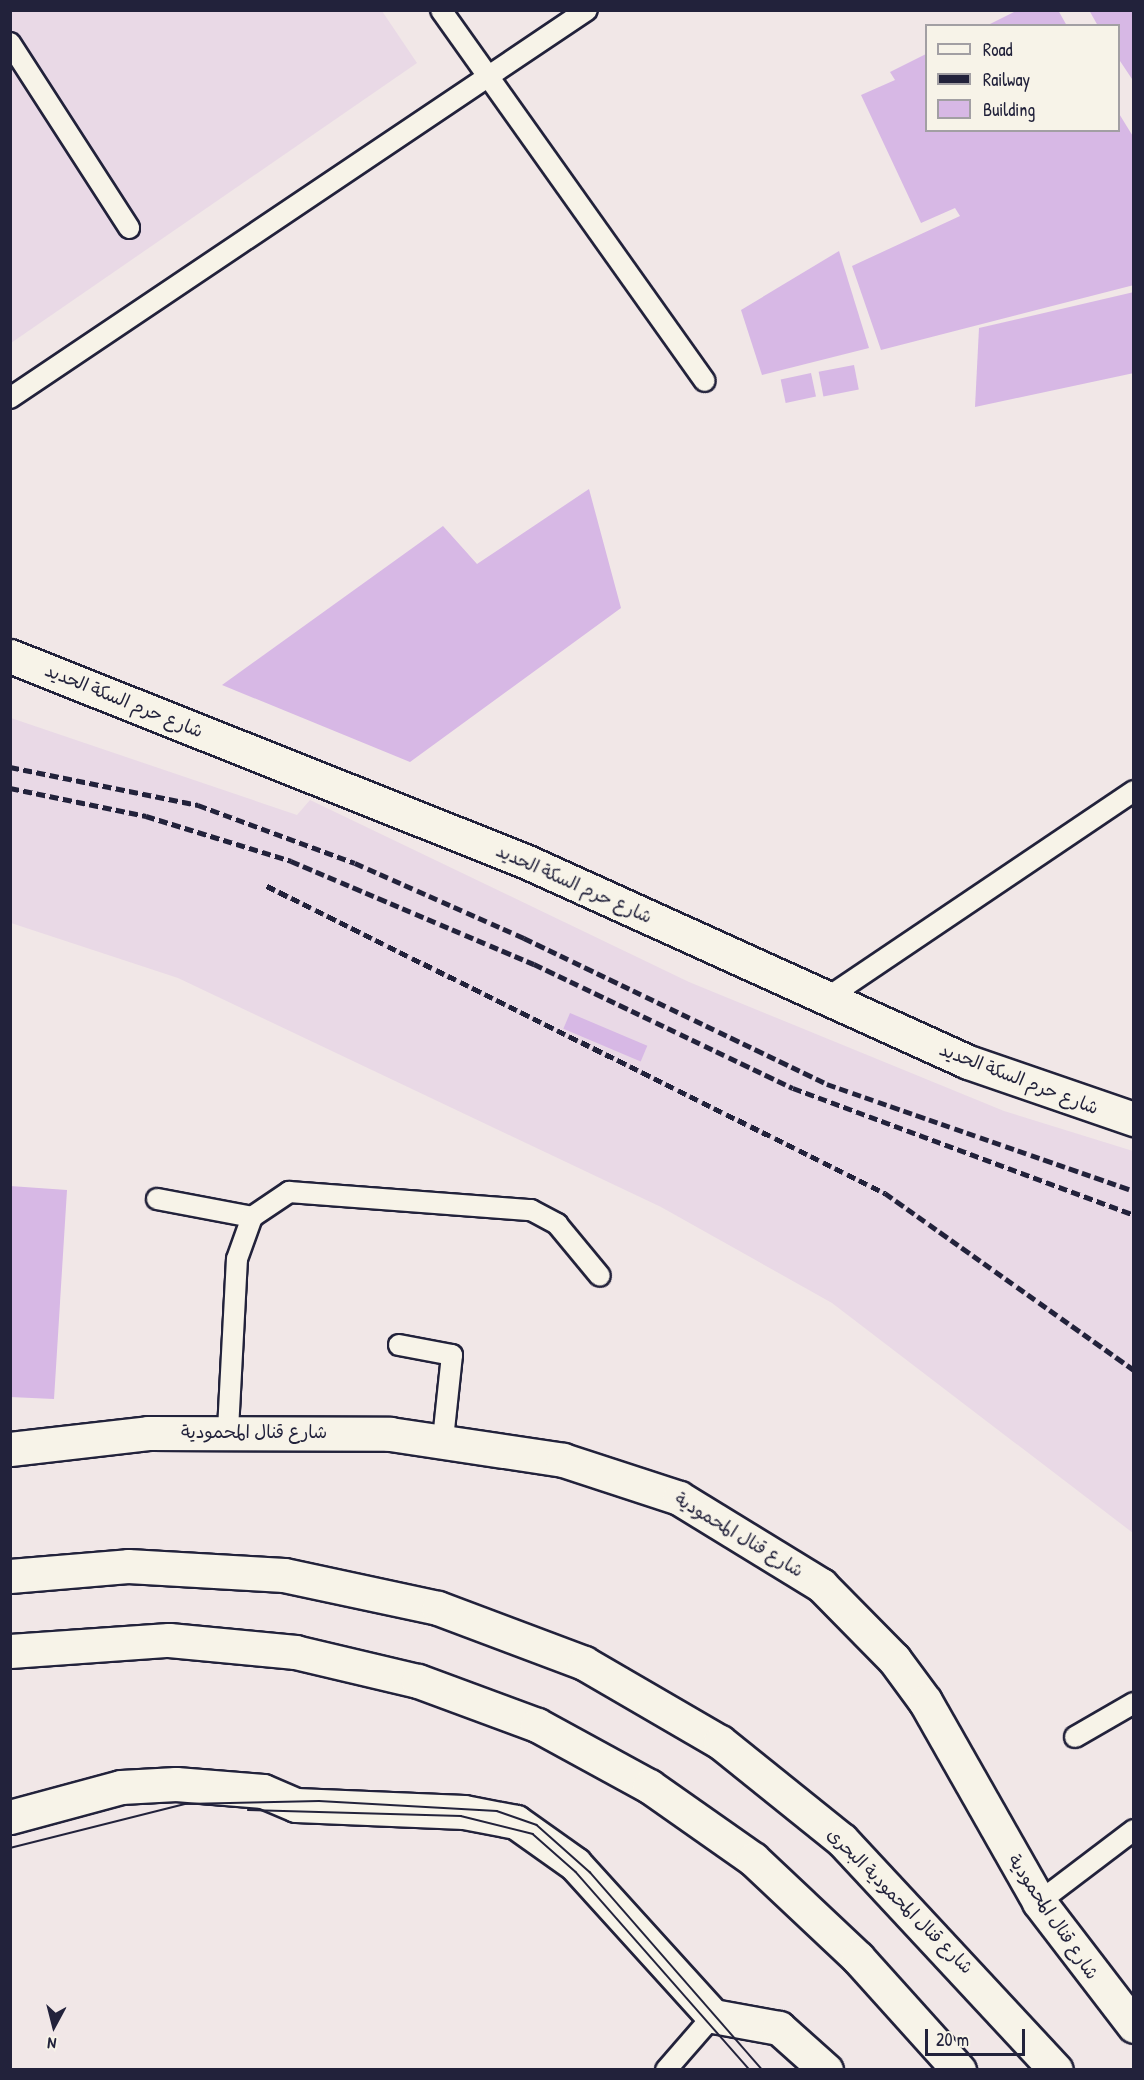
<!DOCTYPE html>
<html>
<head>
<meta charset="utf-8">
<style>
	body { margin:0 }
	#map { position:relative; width:1144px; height:2080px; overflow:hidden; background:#f1e7e7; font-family:"Patrick Hand","Playpen Sans Arabic",sans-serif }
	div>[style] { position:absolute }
	.built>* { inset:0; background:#e9d9e6 }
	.building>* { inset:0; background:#d7b8e5; transform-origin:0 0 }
	.roads { filter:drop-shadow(2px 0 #22223b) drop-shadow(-2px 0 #22223b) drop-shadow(0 2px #22223b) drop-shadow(0 -2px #22223b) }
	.service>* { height:20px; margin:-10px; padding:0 10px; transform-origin:10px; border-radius:10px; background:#f7f3e8 }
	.minor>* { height:33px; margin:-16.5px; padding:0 16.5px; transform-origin:16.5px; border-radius:16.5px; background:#f7f3e8 }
	.tertiary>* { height:33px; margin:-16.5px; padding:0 16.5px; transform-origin:16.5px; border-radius:16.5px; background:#f7f3e8 }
	.secondary>* { height:33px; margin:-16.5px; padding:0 16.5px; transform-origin:16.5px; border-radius:16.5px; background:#f7f3e8 }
	.tram>* { height:1.5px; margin:-0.75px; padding:0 0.75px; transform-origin:0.75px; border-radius:0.75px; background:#22223b }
	.rail>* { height:4.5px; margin-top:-2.25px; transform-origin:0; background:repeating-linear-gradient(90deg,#22223b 0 9px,transparent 0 13.5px) }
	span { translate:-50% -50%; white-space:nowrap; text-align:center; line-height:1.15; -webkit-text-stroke:6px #f7f3e8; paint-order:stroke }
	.street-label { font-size:18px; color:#22223b }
	.frame { position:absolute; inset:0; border:12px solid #22223b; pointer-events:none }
	.legend { position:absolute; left:925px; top:24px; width:195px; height:108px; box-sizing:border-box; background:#f7f3e8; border:2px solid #a29fa3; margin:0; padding:8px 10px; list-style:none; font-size:18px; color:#22223b }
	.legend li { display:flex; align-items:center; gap:12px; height:30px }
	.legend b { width:30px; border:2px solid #a29fa3 }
	.north { position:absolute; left:24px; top:1996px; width:60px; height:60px; -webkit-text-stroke:4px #f7f3e8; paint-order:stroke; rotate:187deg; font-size:16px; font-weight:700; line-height:24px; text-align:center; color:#22223b }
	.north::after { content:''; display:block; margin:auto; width:21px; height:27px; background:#22223b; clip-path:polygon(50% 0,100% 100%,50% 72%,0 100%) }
	.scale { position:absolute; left:925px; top:2029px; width:100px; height:27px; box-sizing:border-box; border:3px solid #22223b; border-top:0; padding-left:8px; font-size:18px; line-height:21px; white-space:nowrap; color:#22223b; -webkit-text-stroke:4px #f7f3e8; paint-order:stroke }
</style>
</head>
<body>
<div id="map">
	<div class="built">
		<div style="clip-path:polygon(11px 11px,382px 11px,417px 63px,11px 343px)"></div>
		<div style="clip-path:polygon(11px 718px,297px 815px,310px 800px,689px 982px,1004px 1111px,1133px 1151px,1133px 1533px,832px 1303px,661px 1207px,178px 978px,11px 923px)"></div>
	</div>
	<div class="building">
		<div style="clip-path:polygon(1018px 10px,1058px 10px,1067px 26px,986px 26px)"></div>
		<div style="clip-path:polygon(1089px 10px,1134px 10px,1134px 82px,1118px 58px,1118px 26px,1098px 26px)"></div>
		<div style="clip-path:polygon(926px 54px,926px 130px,1118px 130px,1118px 112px,1134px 138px,1134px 285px,881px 350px,852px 266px,960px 216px,955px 208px,921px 223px,861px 95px,895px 80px,890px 72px)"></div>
		<div style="clip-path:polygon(839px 251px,869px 348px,762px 375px,741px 310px)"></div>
		<div style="clip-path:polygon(1134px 292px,1134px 373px,975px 407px,979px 328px)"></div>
		<div style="left:854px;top:365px;width:25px;height:36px;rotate:79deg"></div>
		<div style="left:811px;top:373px;width:24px;height:31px;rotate:78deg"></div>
		<div style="clip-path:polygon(589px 489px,621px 608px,410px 762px,222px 685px,443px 526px,477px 564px)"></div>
		<div style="left:570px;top:1013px;width:84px;height:17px;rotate:23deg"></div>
		<div style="clip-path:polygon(10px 1186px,67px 1190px,54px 1399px,10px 1397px)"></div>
	</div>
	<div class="roads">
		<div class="service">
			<div style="left:441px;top:10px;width:455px;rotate:54.6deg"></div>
			<div style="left:10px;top:43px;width:220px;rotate:57.2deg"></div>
			<div style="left:10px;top:398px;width:695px;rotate:-33.92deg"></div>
			<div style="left:827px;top:998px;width:370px;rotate:-34deg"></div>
			<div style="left:157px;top:1199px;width:97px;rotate:10.7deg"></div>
			<div style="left:399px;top:1345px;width:54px;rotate:10.7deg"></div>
			<div style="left:452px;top:1355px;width:84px;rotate:96.1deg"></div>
			<div style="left:228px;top:1430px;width:171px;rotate:-87deg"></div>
			<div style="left:237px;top:1259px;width:45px;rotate:-70.3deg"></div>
			<div style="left:252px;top:1217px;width:45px;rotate:-34deg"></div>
			<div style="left:289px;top:1192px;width:243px;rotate:4.3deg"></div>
			<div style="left:531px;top:1210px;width:30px;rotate:28deg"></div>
			<div style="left:557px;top:1224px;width:67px;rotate:50.4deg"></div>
			<div style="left:1075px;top:1737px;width:68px;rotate:-30deg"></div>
			<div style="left:1039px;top:1902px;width:119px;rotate:-37.2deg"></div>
			<div style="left:666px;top:2070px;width:72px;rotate:-49deg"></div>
		</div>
		<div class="minor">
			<div style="left:10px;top:656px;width:554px;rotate:21.71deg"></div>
			<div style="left:525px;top:861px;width:486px;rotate:24.4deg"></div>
			<div style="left:968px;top:1062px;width:176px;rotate:19deg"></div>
		</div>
		<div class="tertiary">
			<div style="left:10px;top:1449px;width:139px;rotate:-6.6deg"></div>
			<div style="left:148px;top:1433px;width:242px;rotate:0.2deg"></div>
			<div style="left:390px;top:1434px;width:175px;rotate:8.5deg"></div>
			<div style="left:563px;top:1460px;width:122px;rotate:18.1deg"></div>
			<div style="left:679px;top:1498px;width:167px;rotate:31.5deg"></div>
			<div style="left:821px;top:1585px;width:104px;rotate:45.4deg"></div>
			<div style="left:894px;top:1659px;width:52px;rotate:53.6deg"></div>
			<div style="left:925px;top:1701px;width:231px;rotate:60.4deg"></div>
			<div style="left:1039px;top:1902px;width:156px;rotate:52.5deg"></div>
		</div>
		<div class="secondary">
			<div style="left:10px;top:1576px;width:118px;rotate:-4.8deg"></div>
			<div style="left:128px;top:1566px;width:156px;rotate:3.3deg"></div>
			<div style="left:284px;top:1575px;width:157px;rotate:12.1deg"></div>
			<div style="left:438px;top:1608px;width:156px;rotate:20.6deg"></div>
			<div style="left:584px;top:1663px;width:157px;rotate:30.2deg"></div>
			<div style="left:720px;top:1742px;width:156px;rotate:38.8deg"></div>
			<div style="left:842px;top:1840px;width:314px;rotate:47.1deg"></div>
			<div style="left:10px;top:1651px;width:159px;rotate:-4deg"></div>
			<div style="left:169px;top:1640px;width:127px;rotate:5.4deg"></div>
			<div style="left:295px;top:1652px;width:126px;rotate:13.3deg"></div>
			<div style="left:418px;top:1681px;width:127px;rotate:20.3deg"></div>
			<div style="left:537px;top:1725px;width:128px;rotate:28.6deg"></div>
			<div style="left:649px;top:1786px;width:127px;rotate:35.1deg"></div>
			<div style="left:753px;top:1859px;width:144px;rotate:43.3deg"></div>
			<div style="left:858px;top:1958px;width:151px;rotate:48deg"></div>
			<div style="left:10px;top:1817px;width:115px;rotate:-15.1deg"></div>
			<div style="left:121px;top:1787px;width:55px;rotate:-3.1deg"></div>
			<div style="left:176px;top:1784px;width:87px;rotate:4.6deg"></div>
			<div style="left:263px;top:1791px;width:36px;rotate:23deg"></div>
			<div style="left:296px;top:1805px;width:168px;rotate:2.4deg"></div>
			<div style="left:464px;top:1812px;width:53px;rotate:10.9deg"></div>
			<div style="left:516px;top:1822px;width:72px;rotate:35.4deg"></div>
			<div style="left:575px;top:1864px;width:205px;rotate:47.8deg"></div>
			<div style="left:713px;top:2016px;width:67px;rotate:10.3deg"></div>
			<div style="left:779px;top:2028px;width:63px;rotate:41.8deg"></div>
		</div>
	</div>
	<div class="tram">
		<div style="left:248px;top:1810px;width:213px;rotate:1.6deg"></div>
		<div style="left:461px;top:1816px;width:74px;rotate:14deg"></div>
		<div style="left:533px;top:1834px;width:57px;rotate:41.5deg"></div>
		<div style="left:576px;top:1872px;width:264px;rotate:48.7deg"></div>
		<div style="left:10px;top:1848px;width:180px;rotate:-14.1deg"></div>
		<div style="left:185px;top:1804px;width:134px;rotate:-1.3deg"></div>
		<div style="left:319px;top:1801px;width:178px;rotate:3.2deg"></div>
		<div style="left:497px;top:1811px;width:42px;rotate:19.3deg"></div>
		<div style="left:537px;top:1825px;width:71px;rotate:41.6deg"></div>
		<div style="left:590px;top:1872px;width:263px;rotate:48.9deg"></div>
	</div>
	<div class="rail">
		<div style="left:10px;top:767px;width:192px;rotate:11.4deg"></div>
		<div style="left:198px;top:805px;width:167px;rotate:20.3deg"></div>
		<div style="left:355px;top:863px;width:185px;rotate:23.9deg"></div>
		<div style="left:524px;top:938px;width:336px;rotate:25.7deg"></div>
		<div style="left:827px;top:1084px;width:325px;rotate:19.2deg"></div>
		<div style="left:10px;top:788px;width:139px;rotate:11.6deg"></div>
		<div style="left:146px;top:816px;width:152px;rotate:17.2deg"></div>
		<div style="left:291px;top:861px;width:264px;rotate:23deg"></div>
		<div style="left:534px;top:964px;width:287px;rotate:25.6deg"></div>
		<div style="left:793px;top:1088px;width:364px;rotate:20.4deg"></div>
		<div style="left:267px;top:886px;width:690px;rotate:26.42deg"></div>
		<div style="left:885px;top:1193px;width:305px;rotate:35.4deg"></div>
	</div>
	<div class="street-label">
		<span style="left:124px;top:701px;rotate:22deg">شارع حرم السكة الحديد</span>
		<span style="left:574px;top:884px;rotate:24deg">شارع حرم السكة الحديد</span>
		<span style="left:1019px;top:1079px;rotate:21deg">شارع حرم السكة الحديد</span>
		<span style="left:254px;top:1432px">شارع قنال المحمودية</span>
		<span style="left:739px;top:1535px;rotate:31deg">شارع قنال المحمودية</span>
		<span style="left:900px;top:1901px;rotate:45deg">شارع قنال المحمودية البحرى</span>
		<span style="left:1053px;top:1917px;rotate:56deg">شارع قنال المحمودية</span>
	</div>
	<div class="frame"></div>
	<ul class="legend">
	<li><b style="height:8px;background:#f7f3e8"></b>Road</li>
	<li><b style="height:8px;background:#22223b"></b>Railway</li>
	<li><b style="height:16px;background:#d7b8e5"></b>Building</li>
	</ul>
	<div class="north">N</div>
	<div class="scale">20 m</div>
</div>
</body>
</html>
